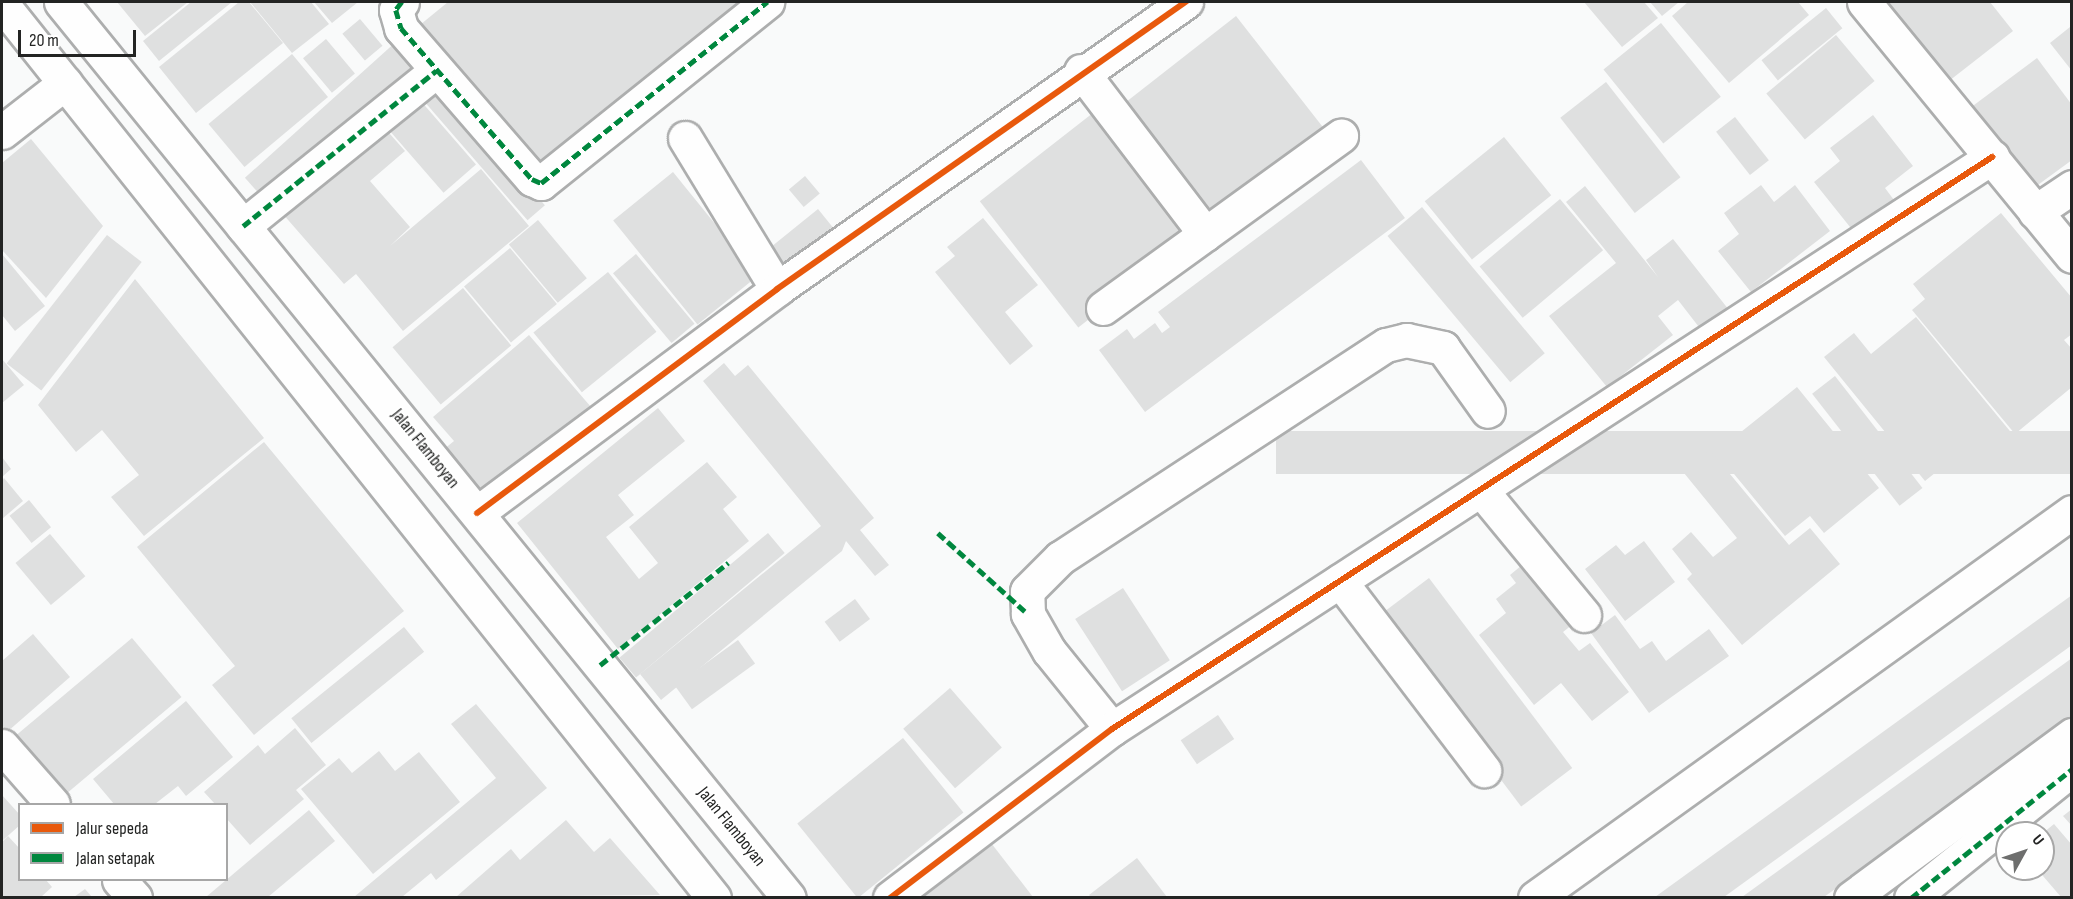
<!DOCTYPE html>
<html>
<head>
<meta charset="utf-8">
<style>
	body { margin:0 }
	#map { position:relative; width:2073px; height:899px; overflow:hidden; background:#f9fafa; font-family:"Sofia Sans Condensed",sans-serif }
	div>[style] { position:absolute }
	.building>* { inset:0; background:#dfe0e0; transform-origin:0 0 }
	.roads { filter:drop-shadow(2px 0 #adaeae) drop-shadow(-2px 0 #adaeae) drop-shadow(0 2px #adaeae) drop-shadow(0 -2px #adaeae) }
	.minor>* { height:33px; margin:-16.5px; padding:0 16.5px; transform-origin:16.5px; border-radius:16.5px; background:#fefefe }
	.major>* { height:33px; margin:-16.5px; padding:0 16.5px; transform-origin:16.5px; border-radius:16.5px; background:#fefefe }
	.quiet>* { height:4.5px; margin-top:-2.25px; transform-origin:0; background:repeating-linear-gradient(90deg,#00873e 0 9px,transparent 0 13.5px) }
	.cycleway>* { height:6px; margin:-3px; padding:0 3px; transform-origin:3px; border-radius:3px; background:#e8590c }
	span { translate:-50% -50%; white-space:nowrap; text-align:center; line-height:1.15; -webkit-text-stroke:4.5px #fff; paint-order:stroke }
	.street-label { font-size:18px; color:#232423 }
	.frame { position:absolute; inset:0; border:3px solid #232423; pointer-events:none }
	.legend { position:absolute; left:18px; top:803px; width:210px; height:78px; box-sizing:border-box; background:#fff; border:2px solid #a7a7a7; margin:0; padding:8px 10px; list-style:none; font-size:18px; color:#232423 }
	.legend li { display:flex; align-items:center; gap:12px; height:30px }
	.legend b { width:30px; border:2px solid #a7a7a7 }
	.north { position:absolute; left:1995px; top:821px; width:60px; height:60px; box-sizing:border-box; background:#fff; border:2px solid #a7a7a7; border-radius:50%; rotate:50deg; font-size:16px; font-weight:700; line-height:24px; text-align:center; color:#232423 }
	.north::after { content:''; display:block; margin:auto; width:21px; height:27px; background:#6e6f6e; clip-path:polygon(50% 0,100% 100%,50% 72%,0 100%) }
	.scale { position:absolute; left:18px; top:30px; width:118px; height:27px; box-sizing:border-box; border:3px solid #232423; border-top:0; padding-left:8px; font-size:18px; line-height:21px; white-space:nowrap; color:#232423; -webkit-text-stroke:4px #fff; paint-order:stroke }
</style>
</head>
<body>
<div id="map">
	<div class="building">
		<div style="clip-path:polygon(117px 2px,188px 2px,145px 36px)"></div>
		<div style="clip-path:polygon(191px 2px,232px 2px,159px 61px,143px 41px)"></div>
		<div style="clip-path:polygon(239px 2px,249px 2px,283px 43px,196px 113px,159px 67px)"></div>
		<div style="clip-path:polygon(250px 2px,311px 2px,329px 24px,292px 53px)"></div>
		<div style="clip-path:polygon(314px 2px,358px 2px,332px 23px)"></div>
		<div style="clip-path:polygon(448px 2px,758px 2px,540px 181px,415px 29px)"></div>
		<div style="clip-path:polygon(1584px 2px,1644px 2px,1658px 18px,1622px 47px)"></div>
		<div style="clip-path:polygon(1650px 2px,1679px 2px,1662px 16px)"></div>
		<div style="clip-path:polygon(1688px 2px,1798px 2px,1809px 15px,1729px 83px,1672px 16px)"></div>
		<div style="clip-path:polygon(1887px 2px,1990px 2px,2013px 31px,1949px 81px)"></div>
		<div style="left:1826px;top:8px;width:26px;height:83px;rotate:51deg"></div>
		<div style="left:1236px;top:16px;width:147px;height:144px;rotate:52deg"></div>
		<div style="left:360px;top:19px;width:35px;height:23px;rotate:50deg"></div>
		<div style="left:1661px;top:23px;width:95px;height:74px;rotate:51deg"></div>
		<div style="clip-path:polygon(2070px 27px,2072px 28px,2072px 71px,2050px 43px)"></div>
		<div style="left:1836px;top:35px;width:60px;height:91px;rotate:50deg"></div>
		<div style="left:326px;top:39px;width:45px;height:30px;rotate:50deg"></div>
		<div style="left:398px;top:40px;width:36px;height:206px;rotate:48deg"></div>
		<div style="left:292px;top:54px;width:56px;height:109px;rotate:50deg"></div>
		<div style="clip-path:polygon(2037px 58px,2072px 105px,2072px 160px,2027px 193px,1966px 111px)"></div>
		<div style="left:436px;top:80px;width:166px;height:23px;rotate:49deg"></div>
		<div style="left:1606px;top:82px;width:121px;height:58px;rotate:52deg"></div>
		<div style="left:413px;top:92px;width:96px;height:43px;rotate:49deg"></div>
		<div style="left:1098px;top:109px;width:160px;height:150px;rotate:52deg"></div>
		<div style="clip-path:polygon(1873px 115px,1913px 166px,1885px 188px,1894px 200px,1854px 232px,1814px 182px,1840px 161px,1830px 148px)"></div>
		<div style="left:1735px;top:117px;width:55px;height:24px;rotate:52deg"></div>
		<div style="clip-path:polygon(382px 125px,405px 151px,370px 181px,410px 227px,390px 246px,481px 169px,529px 226px,403px 331px,356px 274px,344px 284px,282px 213px)"></div>
		<div style="left:1504px;top:137px;width:75px;height:102px;rotate:51deg"></div>
		<div style="clip-path:polygon(31px 139px,103px 226px,46px 298px,2px 250px,2px 163px)"></div>
		<div style="clip-path:polygon(1361px 160px,1405px 218px,1145px 412px,1099px 350px,1127px 329px,1134px 339px,1155px 323px,1162px 333px,1170px 327px,1158px 312px)"></div>
		<div style="left:673px;top:172px;width:134px;height:77px;rotate:51deg"></div>
		<div style="left:805px;top:176px;width:23px;height:21px;rotate:50deg"></div>
		<div style="clip-path:polygon(1761px 185px,1774px 202px,1795px 185px,1830px 231px,1751px 292px,1718px 251px,1739px 234px,1724px 213px)"></div>
		<div style="clip-path:polygon(1585px 186px,1658px 277px,1646px 260px,1673px 239px,1729px 310px,1702px 331px,1678px 300px,1658px 316px,1673px 335px,1607px 387px,1549px 316px,1616px 263px,1566px 202px)"></div>
		<div style="left:1560px;top:199px;width:67px;height:105px;rotate:50deg"></div>
		<div style="left:1422px;top:207px;width:191px;height:45px;rotate:50deg"></div>
		<div style="left:818px;top:209px;width:33px;height:73px;rotate:51deg"></div>
		<div style="clip-path:polygon(2001px 213px,2072px 298px,2072px 334px,2064px 340px,2072px 349px,2072px 387px,2015px 434px,1912px 310px,1925px 299px,1913px 284px)"></div>
		<div style="clip-path:polygon(983px 218px,1038px 285px,1005px 312px,1033px 346px,1010px 365px,935px 272px,955px 256px,947px 247px)"></div>
		<div style="left:538px;top:220px;width:76px;height:38px;rotate:50deg"></div>
		<div style="left:107px;top:235px;width:44px;height:163px;rotate:38deg"></div>
		<div style="left:510px;top:248px;width:73px;height:60px;rotate:50deg"></div>
		<div style="clip-path:polygon(2px 254px,45px 306px,15px 331px,2px 315px)"></div>
		<div style="left:636px;top:254px;width:91px;height:30px;rotate:50deg"></div>
		<div style="left:608px;top:272px;width:77px;height:96px;rotate:51deg"></div>
		<div style="clip-path:polygon(135px 279px,264px 438px,144px 536px,111px 497px,139px 475px,102px 430px,76px 452px,38px 405px)"></div>
		<div style="left:463px;top:288px;width:75px;height:92px;rotate:50deg"></div>
		<div style="clip-path:polygon(1916px 317px,2014px 436px,1980px 464px,1966px 448px,1925px 481px,1824px 357px,1854px 333px,1871px 354px)"></div>
		<div style="clip-path:polygon(529px 335px,591px 407px,483px 498px,443px 450px,454px 441px,433px 417px)"></div>
		<div style="clip-path:polygon(2px 359px,24px 385px,2px 403px)"></div>
		<div style="clip-path:polygon(724px 363px,735px 376px,748px 365px,847px 485px,874px 518px,860px 530px,889px 565px,875px 576px,846px 541px,842px 551px,661px 700px,640px 674px,821px 526px,703px 381px)"></div>
		<div style="left:1835px;top:376px;width:142px;height:29px;rotate:52deg"></div>
		<div style="clip-path:polygon(1797px 387px,1879px 488px,1824px 533px,1810px 516px,1785px 536px,1725px 463px,1750px 442px,1741px 432px)"></div>
		<div style="clip-path:polygon(658px 408px,685px 441px,618px 495px,634px 515px,606px 537px,639px 579px,658px 563px,629px 527px,707px 462px,737px 497px,723px 509px,749px 541px,618px 649px,517px 523px)"></div>
		<div style="left:2072px;top:431px;width:43px;height:796px;rotate:90deg"></div>
		<div style="clip-path:polygon(264px 442px,404px 611px,254px 735px,212px 685px,235px 666px,137px 547px)"></div>
		<div style="clip-path:polygon(1710px 450px,1789px 545px,1810px 528px,1840px 564px,1742px 645px,1687px 579px,1692px 574px,1672px 549px,1691px 532px,1713px 557px,1737px 538px,1684px 473px)"></div>
		<div style="clip-path:polygon(2px 457px,11px 469px,2px 477px)"></div>
		<div style="clip-path:polygon(4px 478px,23px 501px,2px 519px,2px 481px)"></div>
		<div style="left:29px;top:500px;width:35px;height:25px;rotate:51deg"></div>
		<div style="left:768px;top:533px;width:26px;height:194px;rotate:50deg"></div>
		<div style="left:50px;top:534px;width:55px;height:45px;rotate:50deg"></div>
		<div style="clip-path:polygon(1644px 541px,1675px 582px,1625px 621px,1585px 569px,1616px 545px,1625px 555px)"></div>
		<div style="clip-path:polygon(1528px 560px,1577px 621px,1563px 632px,1579px 651px,1590px 643px,1629px 692px,1592px 721px,1561px 683px,1534px 705px,1479px 635px,1506px 613px,1496px 599px,1516px 583px,1510px 575px)"></div>
		<div style="left:1429px;top:578px;width:238px;height:64px;rotate:53deg"></div>
		<div style="left:1123px;top:588px;width:86px;height:57px;rotate:57deg"></div>
		<div style="clip-path:polygon(2072px 595px,2072px 645px,1724px 897px,1655px 897px)"></div>
		<div style="left:855px;top:599px;width:25px;height:38px;rotate:53deg"></div>
		<div style="clip-path:polygon(1615px 615px,1640px 649px,1652px 641px,1666px 661px,1709px 629px,1729px 656px,1649px 713px,1591px 633px)"></div>
		<div style="left:404px;top:627px;width:32px;height:145px;rotate:51deg"></div>
		<div style="clip-path:polygon(33px 634px,70px 677px,7px 732px,2px 725px,2px 661px)"></div>
		<div style="left:132px;top:638px;width:77px;height:150px;rotate:50deg"></div>
		<div style="left:738px;top:640px;width:29px;height:78px;rotate:54deg"></div>
		<div style="clip-path:polygon(2072px 658px,2072px 718px,1824px 897px,1742px 897px)"></div>
		<div style="left:950px;top:688px;width:79px;height:62px;rotate:49deg"></div>
		<div style="clip-path:polygon(186px 701px,233px 757px,186px 796px,178px 786px,155px 804px,114px 804px,93px 779px)"></div>
		<div style="clip-path:polygon(476px 704px,547px 788px,436px 880px,431px 873px,402px 897px,354px 897px,496px 778px,451px 724px)"></div>
		<div style="left:1218px;top:715px;width:29px;height:45px;rotate:56deg"></div>
		<div style="clip-path:polygon(295px 728px,326px 765px,296px 790px,304px 799px,250px 845px,226px 818px,226px 804px,215px 804px,204px 792px,258px 745px,265px 754px)"></div>
		<div style="left:903px;top:738px;width:96px;height:136px;rotate:51deg"></div>
		<div style="clip-path:polygon(379px 751px,395px 771px,419px 752px,460px 802px,373px 874px,301px 789px,339px 758px,352px 773px)"></div>
		<div style="clip-path:polygon(2px 795px,20px 815px,20px 825px,2px 841px)"></div>
		<div style="clip-path:polygon(2072px 809px,2072px 826px,2063px 816px)"></div>
		<div style="clip-path:polygon(309px 810px,335px 841px,268px 897px,206px 897px)"></div>
		<div style="clip-path:polygon(566px 820px,594px 852px,610px 838px,660px 895px,456px 897px,511px 849px,520px 860px)"></div>
		<div style="clip-path:polygon(2054px 824px,2072px 845px,2072px 897px,2061px 897px,2037px 869px,2043px 869px,2043px 833px)"></div>
		<div style="clip-path:polygon(8px 836px,20px 849px,20px 880px,46px 880px,52px 887px,41px 897px,2px 897px,2px 842px)"></div>
		<div style="clip-path:polygon(988px 839px,1033px 897px,912px 897px)"></div>
		<div style="clip-path:polygon(1137px 858px,1167px 897px,1091px 897px,1089px 895px)"></div>
		<div style="clip-path:polygon(85px 889px,92px 897px,74px 897px)"></div>
	</div>
	<div class="roads">
		<div class="minor">
			<div style="left:402px;top:2px;width:10px;rotate:127deg"></div>
			<div style="left:396px;top:10px;width:19px;rotate:74deg"></div>
			<div style="left:401px;top:28px;width:200px;rotate:49.1deg"></div>
			<div style="left:532px;top:179px;width:10px;rotate:24deg"></div>
			<div style="left:541px;top:183px;width:290px;rotate:-38.7deg"></div>
			<div style="left:1864px;top:2px;width:328px;rotate:50.7deg"></div>
			<div style="left:1081px;top:71px;width:205px;rotate:52.7deg"></div>
			<div style="left:2px;top:132px;width:80px;rotate:-37.9deg"></div>
			<div style="left:685px;top:138px;width:177px;rotate:58.6deg"></div>
			<div style="left:2035px;top:212px;width:45px;rotate:-34deg"></div>
			<div style="left:243px;top:226px;width:248px;rotate:-38.8deg"></div>
			<div style="left:1103px;top:308px;width:294px;rotate:-35.9deg"></div>
			<div style="left:1481px;top:490px;width:162px;rotate:50.5deg"></div>
			<div style="left:477px;top:513px;width:374px;rotate:-36.7deg"></div>
			<div style="left:777px;top:289px;width:500px;rotate:-35.1deg"></div>
			<div style="left:1340px;top:581px;width:238px;rotate:52.7deg"></div>
			<div style="left:1112px;top:729px;width:100px;rotate:-128.9deg"></div>
			<div style="left:1049px;top:651px;width:43px;rotate:-119.6deg"></div>
			<div style="left:1028px;top:614px;width:23px;rotate:-92deg"></div>
			<div style="left:1027px;top:591px;width:47px;rotate:-45deg"></div>
			<div style="left:1060px;top:558px;width:389px;rotate:-33.2deg"></div>
			<div style="left:1386px;top:345px;width:21px;rotate:-14deg"></div>
			<div style="left:1406px;top:340px;width:38px;rotate:12deg"></div>
			<div style="left:1443px;top:348px;width:77px;rotate:54.5deg"></div>
			<div style="left:2px;top:746px;width:77px;rotate:48.7deg"></div>
			<div style="left:119px;top:880px;width:24px;rotate:48deg"></div>
			<div style="left:890px;top:898px;width:279px;rotate:-37.3deg"></div>
			<div style="left:1112px;top:729px;width:1050px;rotate:-33.02deg"></div>
			<div style="left:1535px;top:898px;width:661px;rotate:-35.71deg"></div>
			<div style="left:1851px;top:898px;width:275px;rotate:-36.4deg"></div>
			<div style="left:1911px;top:898px;width:206px;rotate:-38.7deg"></div>
		</div>
		<div class="major">
			<div style="left:61px;top:2px;width:1154px;rotate:50.91deg"></div>
			<div style="left:2px;top:4px;width:1143px;rotate:51.47deg"></div>
		</div>
	</div>
	<div class="quiet">
		<div style="left:402px;top:2px;width:10px;rotate:127deg"></div>
		<div style="left:396px;top:10px;width:19px;rotate:74deg"></div>
		<div style="left:401px;top:28px;width:200px;rotate:49.1deg"></div>
		<div style="left:532px;top:179px;width:10px;rotate:24deg"></div>
		<div style="left:541px;top:183px;width:290px;rotate:-38.7deg"></div>
		<div style="left:243px;top:226px;width:248px;rotate:-38.8deg"></div>
		<div style="left:938px;top:533px;width:121px;rotate:42deg"></div>
		<div style="left:600px;top:665px;width:164px;rotate:-38.6deg"></div>
		<div style="left:1911px;top:898px;width:206px;rotate:-38.7deg"></div>
	</div>
	<div class="cycleway">
		<div style="left:477px;top:513px;width:374px;rotate:-36.7deg"></div>
		<div style="left:777px;top:289px;width:500px;rotate:-35.1deg"></div>
		<div style="left:890px;top:898px;width:279px;rotate:-37.3deg"></div>
		<div style="left:1112px;top:729px;width:1050px;rotate:-33.02deg"></div>
	</div>
	<div class="street-label">
		<span style="left:425px;top:449px;rotate:51deg">Jalan Flamboyan</span>
		<span style="left:731px;top:827px;rotate:51deg">Jalan Flamboyan</span>
	</div>
	<div class="frame"></div>
	<ul class="legend">
	<li><b style="height:8px;background:#e8590c"></b>Jalur sepeda</li>
	<li><b style="height:8px;background:#00873e"></b>Jalan setapak</li>
	</ul>
	<div class="north">U</div>
	<div class="scale">20 m</div>
</div>
</body>
</html>
